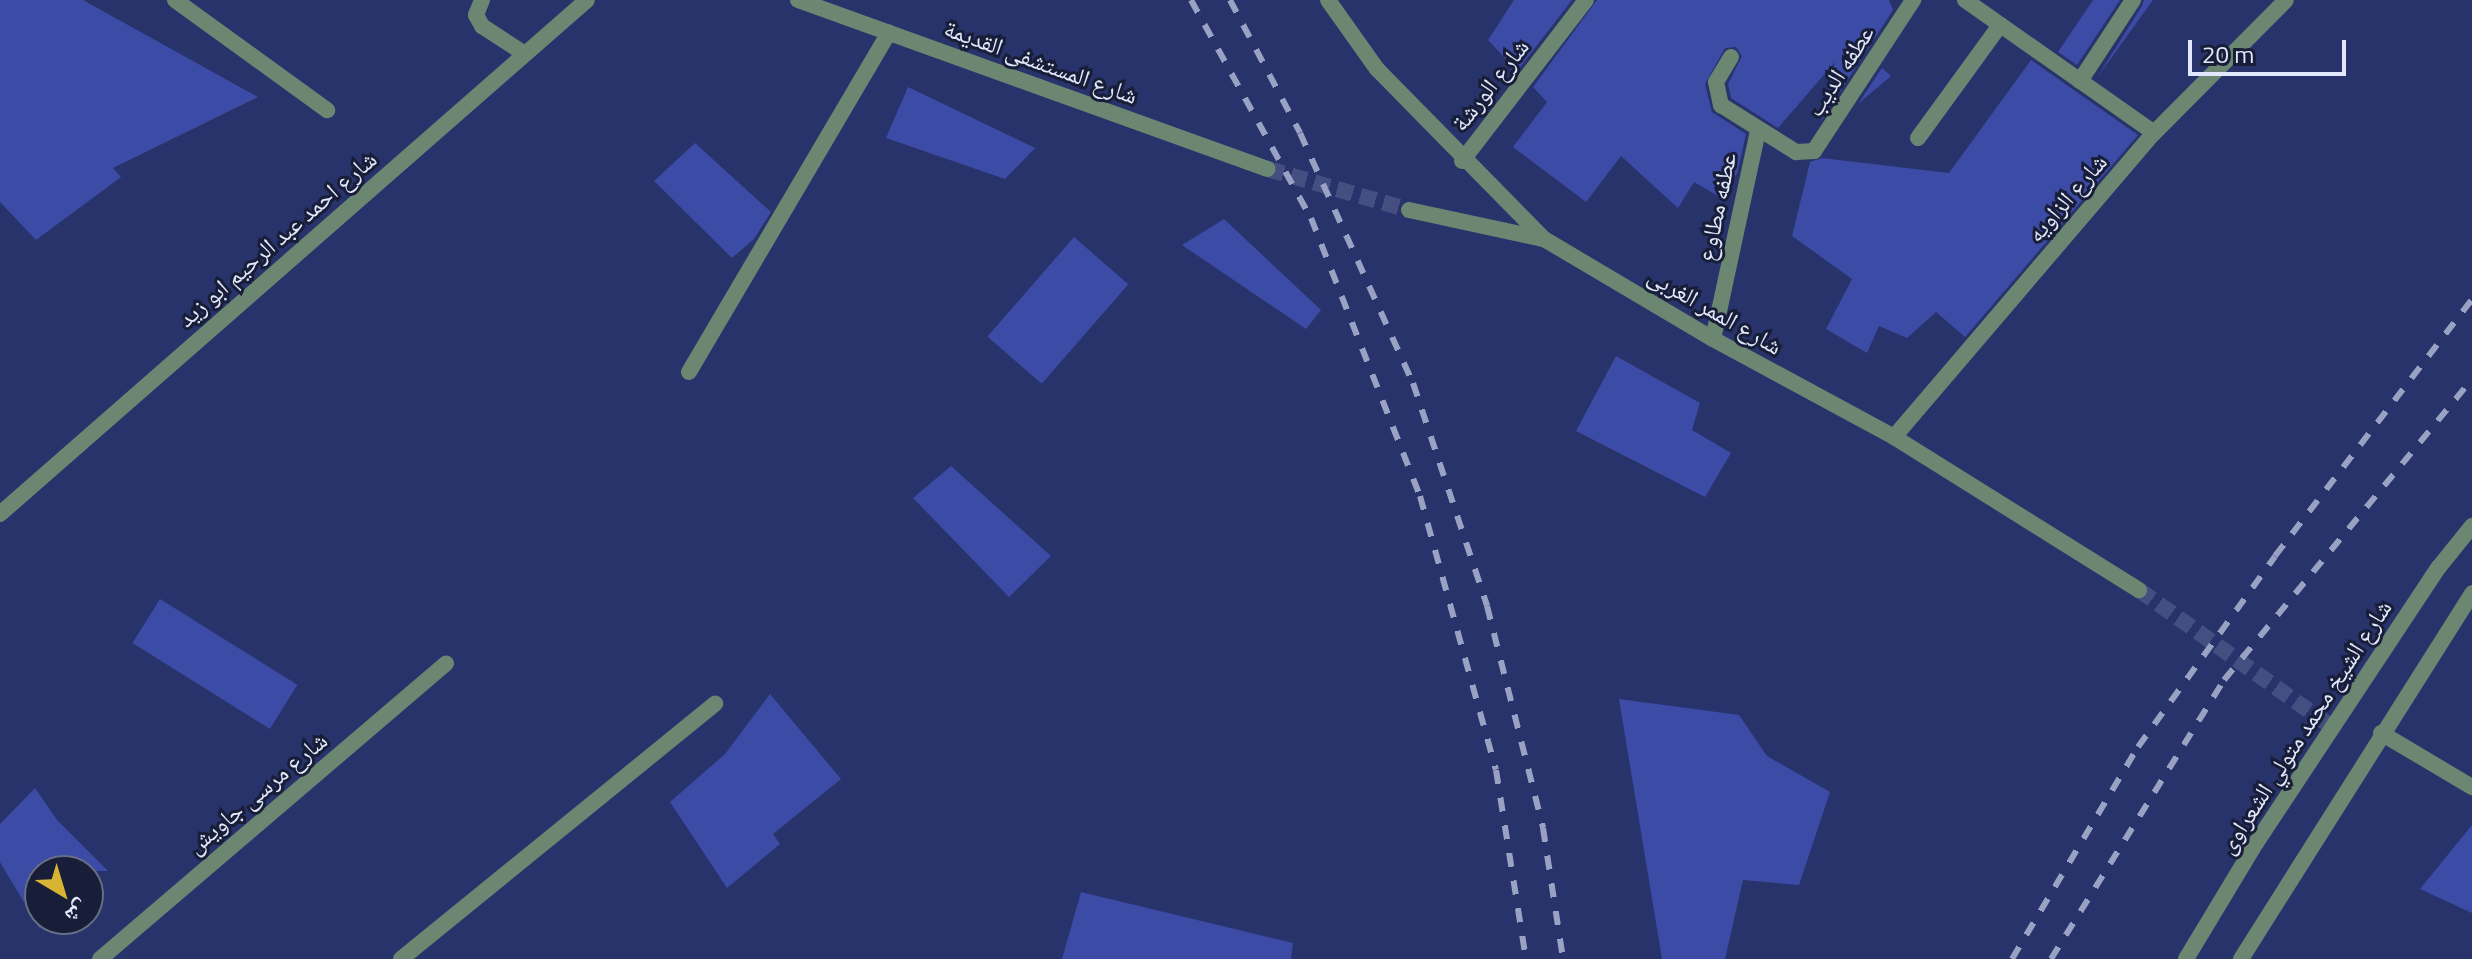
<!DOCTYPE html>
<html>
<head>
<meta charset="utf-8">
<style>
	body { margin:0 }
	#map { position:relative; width:2472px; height:959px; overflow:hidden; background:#28336b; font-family:"Titillium Web","Noto Naskh Arabic",sans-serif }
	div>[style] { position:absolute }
	.building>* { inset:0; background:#3c4ba5; transform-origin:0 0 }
	.minor-tunnel>* { height:16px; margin-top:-8px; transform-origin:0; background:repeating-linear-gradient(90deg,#444e81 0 16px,transparent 0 24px) }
	.service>* { height:16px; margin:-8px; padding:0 8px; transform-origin:8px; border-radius:8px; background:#6b8671 }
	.minor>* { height:16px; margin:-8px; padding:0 8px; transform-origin:8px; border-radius:8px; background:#6b8671 }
	.tertiary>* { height:16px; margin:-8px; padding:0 8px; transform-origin:8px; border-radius:8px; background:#6b8671 }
	.rail>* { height:6px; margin-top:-3px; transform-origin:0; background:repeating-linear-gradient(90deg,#9aa2c4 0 14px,transparent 0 28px) }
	span { translate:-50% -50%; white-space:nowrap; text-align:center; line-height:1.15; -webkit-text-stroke:6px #181e37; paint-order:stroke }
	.street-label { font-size:24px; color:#e1e7fc }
	.north { position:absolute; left:24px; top:855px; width:80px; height:80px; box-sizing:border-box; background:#181e37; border:2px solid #686e86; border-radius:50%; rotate:142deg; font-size:22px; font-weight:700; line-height:32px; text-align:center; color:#e1e7fc }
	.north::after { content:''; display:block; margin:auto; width:28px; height:36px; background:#d8b434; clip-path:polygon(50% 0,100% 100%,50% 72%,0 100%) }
	.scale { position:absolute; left:2188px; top:40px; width:158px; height:36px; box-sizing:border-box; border:4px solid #e1e7fc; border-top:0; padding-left:10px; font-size:24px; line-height:28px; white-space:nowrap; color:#e1e7fc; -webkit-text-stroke:6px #181e37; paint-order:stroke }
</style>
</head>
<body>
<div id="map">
	<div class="building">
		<div style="clip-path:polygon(0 0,83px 0,258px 97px,113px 168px,121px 177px,36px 240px,0 202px)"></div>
		<div style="clip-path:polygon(1514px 0,1572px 0,1517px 71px,1488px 40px)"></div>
		<div style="clip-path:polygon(1597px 0,1889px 0,1893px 10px,1821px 121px,1835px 62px,1778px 128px,1731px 98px,1728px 84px,1742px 56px,1736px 47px,1725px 48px,1705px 84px,1712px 112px,1746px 134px,1737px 174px,1718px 196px,1694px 182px,1678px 208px,1621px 156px,1586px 202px,1513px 147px,1547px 102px,1533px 87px)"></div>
		<div style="clip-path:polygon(2093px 0,2120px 0,2077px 65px,2058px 52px)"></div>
		<div style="clip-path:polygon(2144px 0,2153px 0,2096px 79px,2142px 6px)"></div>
		<div style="clip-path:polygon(2031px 60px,2138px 135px,1965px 337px,1936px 312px,1907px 338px,1879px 326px,1867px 353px,1826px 329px,1852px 279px,1792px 236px,1810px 162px,1822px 158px,1949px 173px)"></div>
		<div style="clip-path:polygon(1882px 68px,1891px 76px,1858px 104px)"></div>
		<div style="clip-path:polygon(908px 87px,1035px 148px,1005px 179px,886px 138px)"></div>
		<div style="clip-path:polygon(695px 143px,771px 212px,754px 239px,732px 258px,654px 181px)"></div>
		<div style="clip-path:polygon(1224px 219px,1321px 310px,1306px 329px,1182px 245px)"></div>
		<div style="left:1074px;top:237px;width:72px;height:132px;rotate:41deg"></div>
		<div style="clip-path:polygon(1616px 356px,1700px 403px,1692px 430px,1731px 453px,1705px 497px,1576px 431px)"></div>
		<div style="clip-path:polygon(951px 466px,1051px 556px,1009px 597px,913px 498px)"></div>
		<div style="left:160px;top:599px;width:162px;height:52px;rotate:32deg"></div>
		<div style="clip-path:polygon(770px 694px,841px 779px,773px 834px,780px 844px,727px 888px,670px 802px,725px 754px)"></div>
		<div style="clip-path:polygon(1619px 699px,1739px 715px,1767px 756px,1830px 792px,1799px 885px,1743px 880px,1725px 959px,1662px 959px)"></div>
		<div style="clip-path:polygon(35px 788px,57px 820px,108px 871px,40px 871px,40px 929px,0 862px,0 824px)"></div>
		<div style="clip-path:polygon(2472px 825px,2472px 913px,2420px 889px)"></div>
		<div style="clip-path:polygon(1081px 892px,1293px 943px,1291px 959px,1062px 959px)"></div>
	</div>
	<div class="minor-tunnel">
		<div style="left:1268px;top:169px;width:147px;rotate:16.2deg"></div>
		<div style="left:2139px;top:590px;width:238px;rotate:35.4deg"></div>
	</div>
	<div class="service">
		<div style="left:175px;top:0;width:188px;rotate:35.9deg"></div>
		<div style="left:482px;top:0;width:16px;rotate:112deg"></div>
		<div style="left:476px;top:15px;width:13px;rotate:61deg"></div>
		<div style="left:482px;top:26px;width:51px;rotate:33.1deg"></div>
		<div style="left:689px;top:372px;width:394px;rotate:-59.5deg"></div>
	</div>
	<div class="minor">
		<div style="left:798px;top:0;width:499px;rotate:19.8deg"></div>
		<div style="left:1328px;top:0;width:85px;rotate:54.6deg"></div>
		<div style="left:1377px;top:69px;width:238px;rotate:45.5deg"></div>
		<div style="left:1544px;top:239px;width:196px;rotate:30.6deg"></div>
		<div style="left:1713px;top:339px;width:206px;rotate:28.4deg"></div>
		<div style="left:1894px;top:437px;width:289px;rotate:32deg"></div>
		<div style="left:1965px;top:0;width:231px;rotate:35.1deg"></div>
		<div style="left:1731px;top:57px;width:29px;rotate:121deg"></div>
		<div style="left:1716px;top:82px;width:24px;rotate:78deg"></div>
		<div style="left:1721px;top:105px;width:89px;rotate:32.1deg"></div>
		<div style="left:1796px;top:152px;width:18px;rotate:-3deg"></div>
		<div style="left:1814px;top:151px;width:181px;rotate:-56.7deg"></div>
		<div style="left:2080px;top:81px;width:97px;rotate:-56.8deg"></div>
		<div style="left:1918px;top:138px;width:140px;rotate:-54deg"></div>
		<div style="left:1462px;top:161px;width:203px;rotate:-52.4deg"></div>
		<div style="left:1409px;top:210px;width:137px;rotate:12.2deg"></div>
		<div style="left:1713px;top:339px;width:213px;rotate:-77.8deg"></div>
		<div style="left:1894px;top:437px;width:400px;rotate:-49.5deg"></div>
		<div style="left:2154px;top:133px;width:187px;rotate:-45.2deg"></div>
		<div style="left:0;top:514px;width:780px;rotate:-41.21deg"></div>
		<div style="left:2381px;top:733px;width:106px;rotate:30.7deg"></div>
		<div style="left:100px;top:959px;width:455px;rotate:-40.5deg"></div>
		<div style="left:401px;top:959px;width:405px;rotate:-39.1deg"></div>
	</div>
	<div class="tertiary">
		<div style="left:2186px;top:959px;width:135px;rotate:-58.9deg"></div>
		<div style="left:2256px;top:843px;width:331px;rotate:-56.5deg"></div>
		<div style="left:2439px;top:567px;width:53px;rotate:-51.2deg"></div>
		<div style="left:2241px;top:959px;width:433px;rotate:-57.7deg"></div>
	</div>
	<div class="rail">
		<div style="left:1191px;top:0;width:249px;rotate:61.2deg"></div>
		<div style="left:1311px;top:218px;width:299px;rotate:68.6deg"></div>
		<div style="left:1420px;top:496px;width:284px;rotate:74.5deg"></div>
		<div style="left:1496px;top:770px;width:191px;rotate:81deg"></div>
		<div style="left:1230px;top:0;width:150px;rotate:62.2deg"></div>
		<div style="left:1300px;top:133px;width:274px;rotate:65.7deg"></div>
		<div style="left:1413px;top:383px;width:235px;rotate:71.6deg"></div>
		<div style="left:1487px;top:606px;width:229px;rotate:75.8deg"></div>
		<div style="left:1543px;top:828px;width:133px;rotate:81.3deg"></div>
		<div style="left:2012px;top:959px;width:247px;rotate:-59.3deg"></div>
		<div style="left:2138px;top:747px;width:235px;rotate:-54.3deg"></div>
		<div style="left:2275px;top:556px;width:324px;rotate:-52.5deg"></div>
		<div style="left:2051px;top:959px;width:328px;rotate:-58.2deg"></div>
		<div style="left:2224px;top:680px;width:390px;rotate:-50.5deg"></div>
	</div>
	<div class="street-label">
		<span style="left:1041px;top:62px;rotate:20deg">شارع المستشفى القديمة</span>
		<span style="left:1840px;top:71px;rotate:-57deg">عطفه الديب</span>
		<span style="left:1490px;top:85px;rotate:-52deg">شارع الورشة</span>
		<span style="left:2067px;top:198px;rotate:-49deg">شارع الزاويه</span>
		<span style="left:1717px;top:207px;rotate:-78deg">عطفه مطاوع</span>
		<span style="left:277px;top:239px;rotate:-41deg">شارع احمد عبد الرحيم ابو زيد</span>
		<span style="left:1715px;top:311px;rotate:30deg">شارع الممر الغربى</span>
		<span style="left:2305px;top:727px;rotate:-57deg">شارع الشيخ محمد متولي الشعراوى</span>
		<span style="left:257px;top:793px;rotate:-40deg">شارع مرسى جاويش</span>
	</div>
	<div class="north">ش</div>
	<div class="scale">20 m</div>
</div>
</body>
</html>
